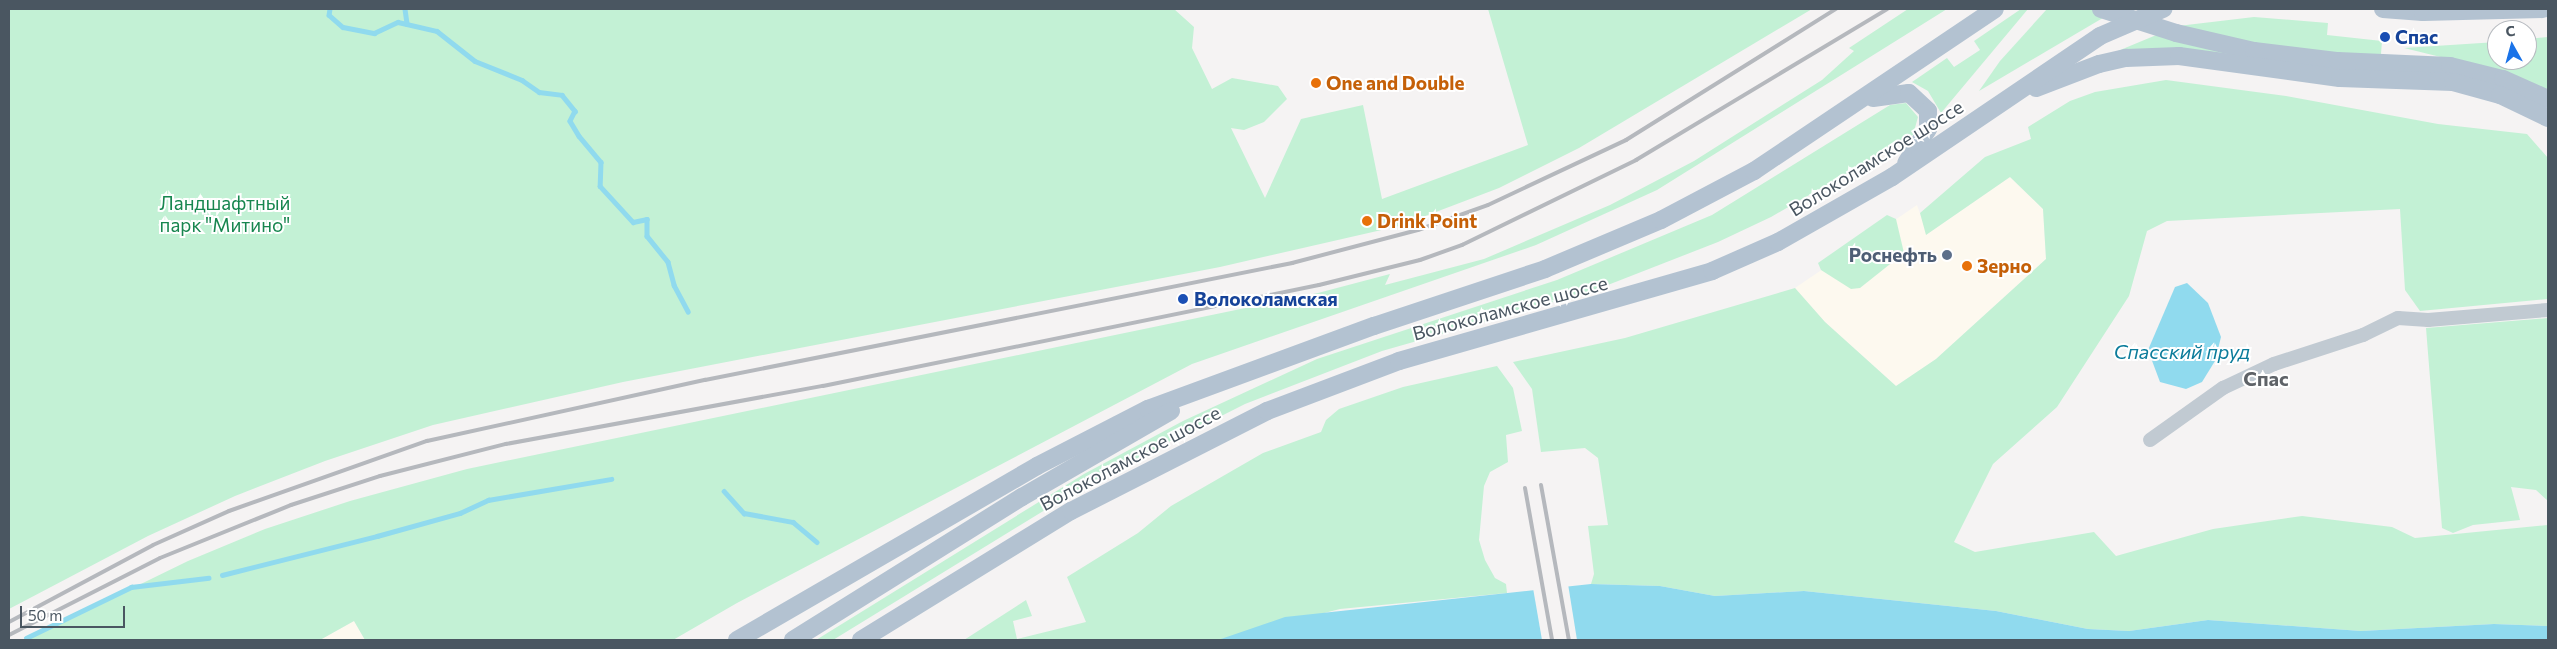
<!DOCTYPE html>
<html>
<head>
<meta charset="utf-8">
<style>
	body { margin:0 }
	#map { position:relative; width:2557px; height:649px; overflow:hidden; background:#f5f3f3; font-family:Commissioner,sans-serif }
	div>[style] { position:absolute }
	.commercial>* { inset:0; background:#fdf9ef }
	.green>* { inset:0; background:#c3f1d5 }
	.water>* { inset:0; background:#90daee }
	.pier>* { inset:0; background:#f5f3f3 }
	.stream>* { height:4.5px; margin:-2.25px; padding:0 2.25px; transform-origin:2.25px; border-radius:2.25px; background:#90daee }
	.minor>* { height:14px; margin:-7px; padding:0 7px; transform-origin:7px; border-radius:7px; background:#c1cad2 }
	.major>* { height:18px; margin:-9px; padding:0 9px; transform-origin:9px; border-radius:9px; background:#b3c2d1 }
	.rail>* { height:4px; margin:-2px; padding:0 2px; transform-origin:2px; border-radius:2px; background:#b5b8bd }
	.dots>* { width:14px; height:14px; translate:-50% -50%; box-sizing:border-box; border:2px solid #fff; border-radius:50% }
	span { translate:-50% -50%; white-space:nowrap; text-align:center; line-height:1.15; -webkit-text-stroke:4px #fff; paint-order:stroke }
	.transit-label { font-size:19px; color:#164399; font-weight:700 }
	.left { translate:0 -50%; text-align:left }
	.food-label { font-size:19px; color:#c56008; font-weight:700 }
	.street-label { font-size:19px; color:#4a5661 }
	.park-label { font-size:19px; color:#17864f }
	.service-label { font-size:19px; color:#4e5e75; font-weight:700 }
	.right { translate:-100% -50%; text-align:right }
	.water-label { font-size:20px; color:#0c7c9b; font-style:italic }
	.neighbourhood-label { font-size:20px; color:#5f6368; font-weight:700 }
	.frame { position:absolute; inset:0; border:10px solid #4a5661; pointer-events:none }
	.north { position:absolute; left:2487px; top:20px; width:50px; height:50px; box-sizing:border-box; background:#fff; border:1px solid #b7bbc0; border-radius:50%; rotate:353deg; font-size:14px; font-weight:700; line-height:20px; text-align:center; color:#4a5661 }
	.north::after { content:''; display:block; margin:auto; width:18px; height:22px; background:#1a73e8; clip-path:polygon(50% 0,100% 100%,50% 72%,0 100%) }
	.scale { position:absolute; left:20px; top:606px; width:105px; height:22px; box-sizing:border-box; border:2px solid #4a5661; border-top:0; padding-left:6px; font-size:15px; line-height:18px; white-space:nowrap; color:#4a5661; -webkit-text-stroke:4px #fff; paint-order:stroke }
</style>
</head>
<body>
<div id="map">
	<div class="commercial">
		<div style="clip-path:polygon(2010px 177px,2043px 209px,2046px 259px,1936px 359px,1896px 386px,1825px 322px,1795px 288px,1917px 205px,1927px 234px)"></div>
		<div style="clip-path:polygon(354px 621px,365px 640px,320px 640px)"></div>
	</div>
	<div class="green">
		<div style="clip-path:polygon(9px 9px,1174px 9px,1194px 27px,1192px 48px,1212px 89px,1232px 78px,1278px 86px,1287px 99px,1264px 122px,1244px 130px,1231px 128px,1265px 198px,1301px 119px,1363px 105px,1382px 199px,1528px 145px,1488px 9px,1812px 9px,1579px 148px,1499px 188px,1399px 226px,1220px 267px,623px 382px,433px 425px,325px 461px,235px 496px,148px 536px,9px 609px)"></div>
		<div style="clip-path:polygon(1908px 9px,1947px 9px,1657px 190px,1536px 245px,1192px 364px,737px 603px,673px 640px,365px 640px,354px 621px,320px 640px,26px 640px,188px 561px,265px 529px,350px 501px,467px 469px,1318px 293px,1390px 274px,1385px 285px,1484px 259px,1610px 205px,1694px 161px,1822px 80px,1854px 51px,1849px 48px)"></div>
		<div style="clip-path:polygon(2021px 9px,2028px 9px,1941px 113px,1928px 91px,1912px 82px,1947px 58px,1954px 67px,1980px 50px,1974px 41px)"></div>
		<div style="clip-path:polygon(2047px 9px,2118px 9px,1979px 91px,2000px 61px)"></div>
		<div style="clip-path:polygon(2254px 17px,2328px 23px,2327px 35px,2382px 41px,2380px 67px,2113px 53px,2178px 26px)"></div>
		<div style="clip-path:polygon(2548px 37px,2548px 91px,2506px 73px,2404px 48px,2497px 42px,2497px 60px,2527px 60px,2527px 39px)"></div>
		<div style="clip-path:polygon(2166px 80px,2286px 96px,2438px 124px,2527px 134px,2548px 158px,2548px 299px,2420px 311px,2405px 290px,2400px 209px,2167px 221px,2147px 231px,2129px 296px,2057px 407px,1993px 464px,1954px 542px,1975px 552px,2094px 532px,2116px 556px,2213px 529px,2302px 516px,2392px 527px,2415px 538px,2548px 525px,2548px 626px,2494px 624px,2361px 631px,2208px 620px,2129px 631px,2088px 629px,1996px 611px,1804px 591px,1715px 596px,1660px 586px,1591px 584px,1594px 574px,1588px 526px,1608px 525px,1598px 458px,1585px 448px,1541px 452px,1532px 389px,1513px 362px,1625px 338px,1795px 288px,1825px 322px,1896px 386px,1936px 359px,2046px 259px,2043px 209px,2010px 177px,1926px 235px,1920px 213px,1985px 157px,2031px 139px,2028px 127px,2070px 101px,2095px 92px)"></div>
		<div style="clip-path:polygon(1906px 103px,1918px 117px,1913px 135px,1771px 217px,1718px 242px,1595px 290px,1382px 351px,1245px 404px,1089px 483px,833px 640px,816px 640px,1084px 474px,1183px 421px,1317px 359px,1557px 280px,1712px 215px,1890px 105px)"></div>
		<div style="clip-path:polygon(1887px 215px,1896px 219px,1904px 253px,1860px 288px,1851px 289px,1821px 270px,1818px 263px)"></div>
		<div style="clip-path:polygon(2548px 318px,2548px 501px,2536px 490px,2511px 487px,2520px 520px,2473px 525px,2453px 533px,2442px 528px,2426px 328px)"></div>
		<div style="clip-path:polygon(1497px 366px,1513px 388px,1522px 431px,1506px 435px,1508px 462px,1490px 472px,1484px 486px,1479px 540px,1485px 560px,1495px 578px,1506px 584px,1507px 593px,1340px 609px,1218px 640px,964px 640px,1026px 600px,1032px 616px,1013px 621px,1017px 639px,1086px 622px,1067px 577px,1138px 533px,1171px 506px,1263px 453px,1321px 432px,1326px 420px,1339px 409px,1403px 387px)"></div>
	</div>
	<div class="water">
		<div style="clip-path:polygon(2187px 283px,2208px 303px,2221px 337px,2215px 361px,2202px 382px,2186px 389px,2160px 382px,2148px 350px,2175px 287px)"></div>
		<div style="clip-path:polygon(1591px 584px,1660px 586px,1715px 596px,1804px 591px,1996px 611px,2088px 629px,2129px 631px,2208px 620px,2361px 631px,2494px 624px,2548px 626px,2548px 640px,1218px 640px,1285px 617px)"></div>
	</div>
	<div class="pier">
		<div style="clip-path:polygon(1568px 584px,1577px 640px,1542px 640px,1533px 588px)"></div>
	</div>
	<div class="stream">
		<div style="left:330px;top:9px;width:6px;rotate:99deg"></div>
		<div style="left:329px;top:15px;width:18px;rotate:41deg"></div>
		<div style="left:343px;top:27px;width:32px;rotate:11deg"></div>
		<div style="left:374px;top:33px;width:26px;rotate:-25deg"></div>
		<div style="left:398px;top:22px;width:40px;rotate:13deg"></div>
		<div style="left:437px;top:31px;width:48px;rotate:38.3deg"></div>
		<div style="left:475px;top:61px;width:51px;rotate:22deg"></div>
		<div style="left:522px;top:80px;width:21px;rotate:35deg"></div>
		<div style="left:539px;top:92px;width:23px;rotate:7deg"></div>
		<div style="left:562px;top:95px;width:21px;rotate:51deg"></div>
		<div style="left:575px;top:111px;width:11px;rotate:117deg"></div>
		<div style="left:570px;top:121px;width:17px;rotate:59deg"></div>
		<div style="left:579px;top:136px;width:34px;rotate:50deg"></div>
		<div style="left:601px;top:162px;width:24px;rotate:92deg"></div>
		<div style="left:600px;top:186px;width:49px;rotate:47.5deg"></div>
		<div style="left:633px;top:222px;width:14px;rotate:-12deg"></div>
		<div style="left:647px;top:219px;width:17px;rotate:90deg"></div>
		<div style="left:647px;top:236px;width:33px;rotate:51deg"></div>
		<div style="left:668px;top:262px;width:24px;rotate:75deg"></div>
		<div style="left:674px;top:285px;width:30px;rotate:62deg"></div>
		<div style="left:405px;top:9px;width:15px;rotate:82deg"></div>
		<div style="left:724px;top:491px;width:30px;rotate:48deg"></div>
		<div style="left:744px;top:513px;width:50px;rotate:10.4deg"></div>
		<div style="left:793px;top:522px;width:31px;rotate:40deg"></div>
		<div style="left:222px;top:575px;width:160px;rotate:-14.1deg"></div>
		<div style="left:377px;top:536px;width:86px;rotate:-15.5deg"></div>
		<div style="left:460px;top:513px;width:31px;rotate:-25deg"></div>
		<div style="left:488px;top:500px;width:125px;rotate:-9.7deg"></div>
		<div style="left:26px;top:638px;width:117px;rotate:-25.9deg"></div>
		<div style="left:131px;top:587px;width:78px;rotate:-6.7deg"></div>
	</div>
	<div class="minor">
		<div style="left:2150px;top:440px;width:90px;rotate:-35.5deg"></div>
		<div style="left:2223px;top:388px;width:56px;rotate:-25.2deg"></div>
		<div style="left:2274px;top:364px;width:94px;rotate:-18deg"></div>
		<div style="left:2363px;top:335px;width:39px;rotate:-26deg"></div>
		<div style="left:2398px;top:318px;width:30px;rotate:4deg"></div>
		<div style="left:2428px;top:320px;width:120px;rotate:-4.8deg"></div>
	</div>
	<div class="major">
		<div style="left:2101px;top:9px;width:79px;rotate:17.7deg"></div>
		<div style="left:2176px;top:33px;width:80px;rotate:13deg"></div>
		<div style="left:2254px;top:51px;width:85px;rotate:6.8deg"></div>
		<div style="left:2338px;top:61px;width:112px;rotate:2.6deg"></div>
		<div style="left:2450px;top:66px;width:55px;rotate:13.8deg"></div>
		<div style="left:2503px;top:79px;width:49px;rotate:24deg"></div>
		<div style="left:2383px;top:9px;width:40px;rotate:4.3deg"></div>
		<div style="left:2423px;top:12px;width:120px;rotate:-1.4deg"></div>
		<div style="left:2036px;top:88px;width:67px;rotate:-20.9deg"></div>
		<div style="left:2099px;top:64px;width:28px;rotate:-13deg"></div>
		<div style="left:2126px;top:58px;width:53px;rotate:-2.2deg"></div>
		<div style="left:2179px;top:56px;width:162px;rotate:7.8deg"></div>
		<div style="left:2340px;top:78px;width:113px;rotate:2deg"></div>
		<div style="left:2453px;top:82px;width:49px;rotate:15.5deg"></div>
		<div style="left:2500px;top:95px;width:53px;rotate:25.6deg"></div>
		<div style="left:1873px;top:98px;width:36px;rotate:-8deg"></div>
		<div style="left:1909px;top:93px;width:26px;rotate:43deg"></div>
		<div style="left:1928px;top:111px;width:18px;rotate:90deg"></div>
		<div style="left:1928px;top:129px;width:40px;rotate:122.9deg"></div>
		<div style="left:737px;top:640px;width:347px;rotate:-30.1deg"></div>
		<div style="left:1037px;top:466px;width:125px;rotate:-27.2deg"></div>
		<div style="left:1148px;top:409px;width:241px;rotate:-20.2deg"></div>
		<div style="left:1374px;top:326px;width:180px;rotate:-18.4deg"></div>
		<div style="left:1545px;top:269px;width:126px;rotate:-22.9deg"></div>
		<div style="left:1661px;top:220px;width:105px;rotate:-27.8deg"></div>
		<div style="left:1754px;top:171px;width:290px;rotate:-33.9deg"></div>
		<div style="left:793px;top:640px;width:270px;rotate:-32deg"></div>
		<div style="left:1022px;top:497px;width:172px;rotate:-30deg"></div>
		<div style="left:861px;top:640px;width:246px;rotate:-31.6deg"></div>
		<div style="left:1071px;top:511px;width:220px;rotate:-27deg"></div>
		<div style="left:1267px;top:411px;width:141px;rotate:-20.7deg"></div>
		<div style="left:1399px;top:361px;width:326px;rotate:-16deg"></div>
		<div style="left:1712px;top:271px;width:72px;rotate:-23.7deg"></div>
		<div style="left:1778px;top:242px;width:131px;rotate:-29.7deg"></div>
		<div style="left:1892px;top:177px;width:251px;rotate:-34.1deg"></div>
		<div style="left:2100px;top:36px;width:69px;rotate:-23.2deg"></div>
	</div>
	<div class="rail">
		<div style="left:1541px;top:485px;width:158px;rotate:79.8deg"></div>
		<div style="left:1525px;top:488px;width:154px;rotate:79.9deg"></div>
		<div style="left:9px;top:622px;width:163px;rotate:-28.1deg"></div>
		<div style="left:153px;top:545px;width:83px;rotate:-24.1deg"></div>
		<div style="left:229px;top:511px;width:210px;rotate:-19.5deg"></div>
		<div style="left:427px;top:441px;width:285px;rotate:-12.4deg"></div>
		<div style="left:705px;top:380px;width:599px;rotate:-11.27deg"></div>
		<div style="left:1292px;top:263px;width:130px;rotate:-14.7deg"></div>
		<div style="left:1418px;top:230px;width:74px;rotate:-19.7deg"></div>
		<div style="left:1488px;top:205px;width:153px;rotate:-25.2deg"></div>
		<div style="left:1626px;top:140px;width:248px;rotate:-32deg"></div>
		<div style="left:9px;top:635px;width:169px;rotate:-27deg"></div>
		<div style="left:160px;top:558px;width:141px;rotate:-22deg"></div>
		<div style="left:291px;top:505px;width:94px;rotate:-18deg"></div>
		<div style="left:380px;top:476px;width:130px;rotate:-14.3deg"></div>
		<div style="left:506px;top:444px;width:322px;rotate:-10.4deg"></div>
		<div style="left:823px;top:386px;width:506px;rotate:-11.51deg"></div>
		<div style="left:1319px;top:285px;width:104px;rotate:-13.9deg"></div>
		<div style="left:1420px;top:260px;width:45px;rotate:-19.7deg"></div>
		<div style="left:1462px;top:245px;width:194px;rotate:-26deg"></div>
		<div style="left:1636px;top:160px;width:293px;rotate:-31deg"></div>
	</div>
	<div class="dots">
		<div style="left:2385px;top:37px;background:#1a4fb4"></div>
		<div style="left:1316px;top:83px;background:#e8710a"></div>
		<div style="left:1367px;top:221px;background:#e8710a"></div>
		<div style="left:1947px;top:255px;background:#5c6f8a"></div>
		<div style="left:1967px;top:266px;background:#e8710a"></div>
		<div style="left:1183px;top:299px;background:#1a4fb4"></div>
	</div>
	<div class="transit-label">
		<span class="left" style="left:2395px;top:37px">Спас</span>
		<span class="left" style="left:1194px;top:299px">Волоколамская</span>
	</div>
	<div class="food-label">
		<span class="left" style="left:1326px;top:83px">One and Double</span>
		<span class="left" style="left:1377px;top:221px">Drink Point</span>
		<span class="left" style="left:1977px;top:266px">Зерно</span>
	</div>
	<div class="street-label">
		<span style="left:1876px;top:158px;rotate:-32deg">Волоколамское шоссе</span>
		<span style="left:1510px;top:308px;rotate:-15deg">Волоколамское шоссе</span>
		<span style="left:1130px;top:458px;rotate:-28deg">Волоколамское шоссе</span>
	</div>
	<div class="park-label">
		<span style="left:225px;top:214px">Ландшафтный<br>парк "Митино"</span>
	</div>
	<div class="service-label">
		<span class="right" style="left:1937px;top:255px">Роснефть</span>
	</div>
	<div class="water-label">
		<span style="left:2182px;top:351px">Спасский пруд</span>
	</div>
	<div class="neighbourhood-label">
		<span style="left:2266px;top:378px">Спас</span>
	</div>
	<div class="frame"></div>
	<div class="north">С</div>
	<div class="scale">50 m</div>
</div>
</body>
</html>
